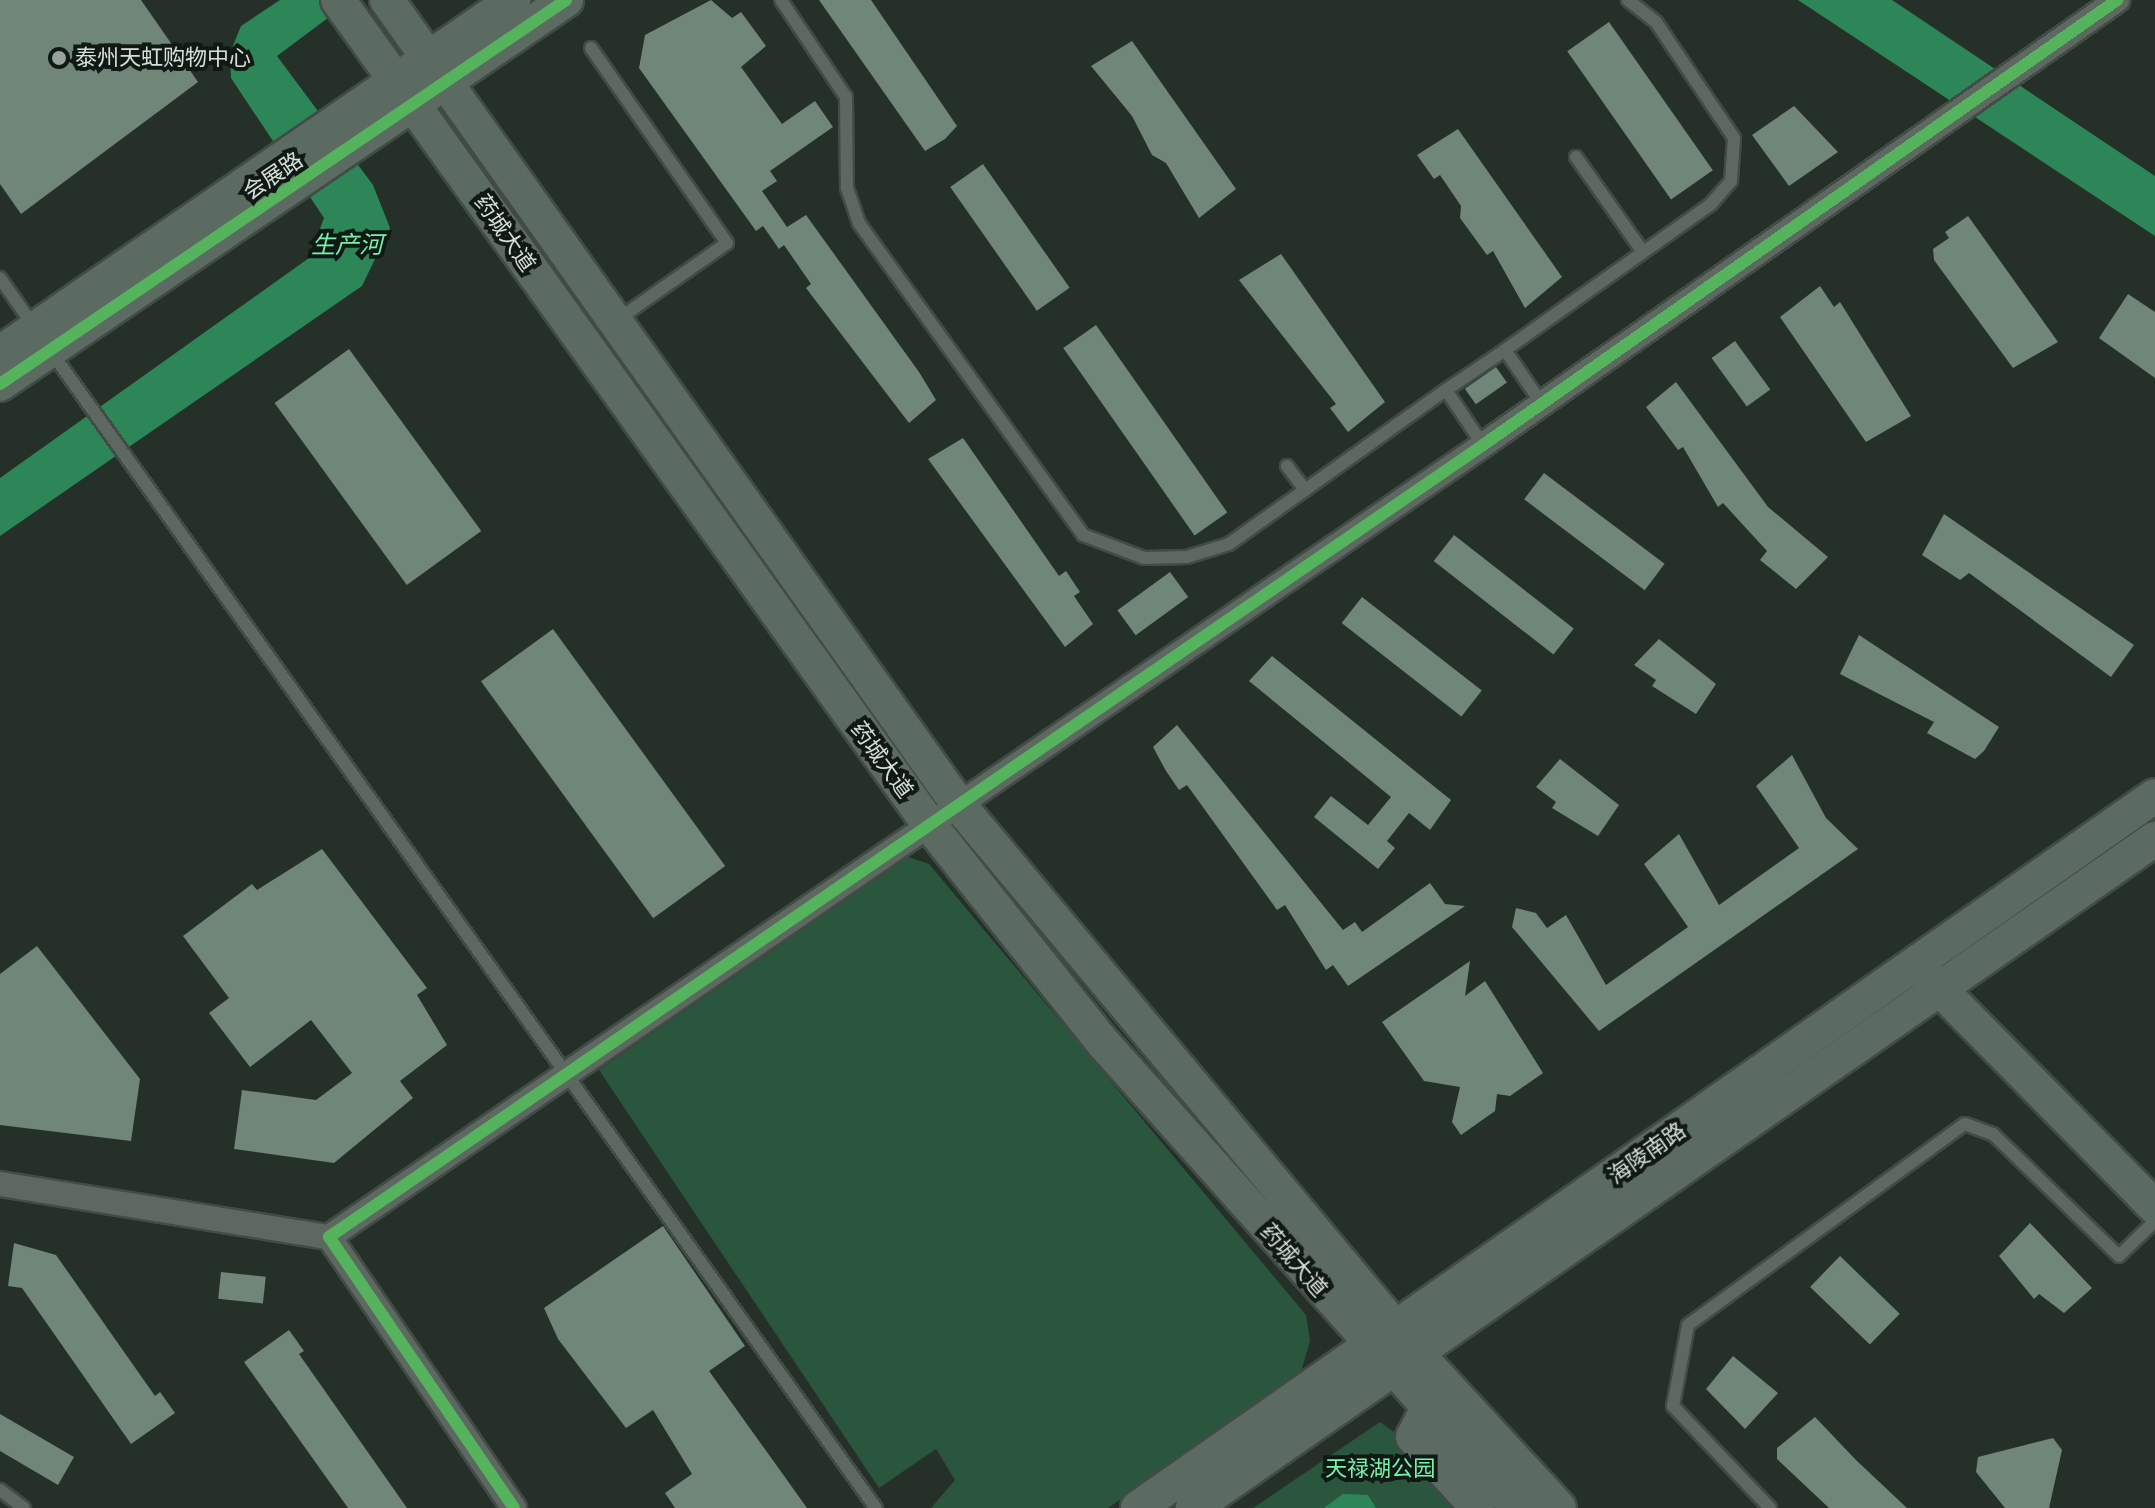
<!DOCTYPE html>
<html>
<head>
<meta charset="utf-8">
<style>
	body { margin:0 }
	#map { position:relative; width:2155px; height:1508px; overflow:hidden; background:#253029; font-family:Quicksand,"Noto Sans SC",sans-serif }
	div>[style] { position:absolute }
	.green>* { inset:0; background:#2a563e }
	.water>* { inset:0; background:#2c8658 }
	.building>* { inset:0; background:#6f8679; transform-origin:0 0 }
	.roads { filter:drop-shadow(2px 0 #424b46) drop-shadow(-2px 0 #424b46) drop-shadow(0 2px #424b46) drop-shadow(0 -2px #424b46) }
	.lane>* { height:12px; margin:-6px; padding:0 6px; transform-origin:6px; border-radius:6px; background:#5c6860 }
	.street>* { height:24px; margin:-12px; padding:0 12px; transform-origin:12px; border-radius:12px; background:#5c6860 }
	.secondary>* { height:34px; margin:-17px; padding:0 17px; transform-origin:17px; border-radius:17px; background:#5c6b62 }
	.cycleway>* { height:12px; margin:-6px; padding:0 6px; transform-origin:6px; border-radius:6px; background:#56b35d }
	.dots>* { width:22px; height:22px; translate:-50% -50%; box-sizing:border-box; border:4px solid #111914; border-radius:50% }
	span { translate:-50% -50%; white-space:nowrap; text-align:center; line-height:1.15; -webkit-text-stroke:8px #111914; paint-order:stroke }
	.poi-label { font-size:22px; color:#d5e0d9 }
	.left { translate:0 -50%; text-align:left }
	.street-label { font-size:22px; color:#d5e0d9 }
	.park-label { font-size:22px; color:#77f3ae }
	.water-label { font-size:24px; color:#75f1ad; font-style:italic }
</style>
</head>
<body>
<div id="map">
	<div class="green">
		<div style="clip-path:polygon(908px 857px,929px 864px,1306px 1315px,1310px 1341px,1300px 1375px,1108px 1508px,931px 1508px,955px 1480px,936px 1449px,879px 1488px,599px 1070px)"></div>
		<div style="clip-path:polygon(1380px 1422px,1425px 1454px,1474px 1508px,1253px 1508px)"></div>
	</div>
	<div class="water">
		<div style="clip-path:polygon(280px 0,352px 0,277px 56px,373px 185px,390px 228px,362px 286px,0 536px,0 478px,309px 258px,324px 218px,231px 78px,230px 53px,241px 26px)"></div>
		<div style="clip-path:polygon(1798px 0,1892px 0,2155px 176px,2155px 236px)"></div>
		<div style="clip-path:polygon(1343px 1494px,1368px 1495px,1376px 1508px,1324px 1508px)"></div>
	</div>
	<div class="building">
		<div style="clip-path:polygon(0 0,141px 0,198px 82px,21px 214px,0 184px)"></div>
		<div style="clip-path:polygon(711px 0,732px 18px,741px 12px,766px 46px,741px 67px,782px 124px,815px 101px,833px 127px,770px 171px,777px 181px,762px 191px,787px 227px,806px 215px,919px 372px,936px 400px,909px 423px,806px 288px,811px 284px,784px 245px,779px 249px,763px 226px,756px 231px,639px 68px,645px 35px)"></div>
		<div style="clip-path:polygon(819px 0,871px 0,957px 126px,945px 139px,925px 151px)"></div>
		<div style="left:1609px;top:22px;width:181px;height:51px;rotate:55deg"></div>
		<div style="clip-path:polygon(1132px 41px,1236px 189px,1199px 218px,1166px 163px,1152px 155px,1132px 116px,1091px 66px)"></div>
		<div style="clip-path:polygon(1794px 106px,1838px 152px,1789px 186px,1752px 135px)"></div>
		<div style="clip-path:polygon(1458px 129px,1562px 277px,1525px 308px,1493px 251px,1487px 255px,1460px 218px,1461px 206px,1440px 175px,1434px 179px,1417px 155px)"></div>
		<div style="left:983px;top:164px;width:151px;height:40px;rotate:55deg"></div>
		<div style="clip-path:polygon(1968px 216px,2058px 342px,2013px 368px,1934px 260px,1933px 249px,1949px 238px,1945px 232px)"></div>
		<div style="clip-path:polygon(1281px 254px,1385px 402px,1348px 432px,1330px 408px,1336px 404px,1239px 280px)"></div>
		<div style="clip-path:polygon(1820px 286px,1834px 307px,1840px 302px,1911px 416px,1866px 442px,1780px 317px)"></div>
		<div style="clip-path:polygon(2128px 294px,2155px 312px,2155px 378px,2099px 338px)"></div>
		<div style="left:1096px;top:325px;width:229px;height:40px;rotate:55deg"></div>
		<div style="left:1735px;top:341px;width:60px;height:29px;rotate:54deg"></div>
		<div style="left:349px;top:349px;width:225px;height:92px;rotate:54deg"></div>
		<div style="left:1496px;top:367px;width:19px;height:38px;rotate:55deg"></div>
		<div style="clip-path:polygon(1676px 382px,1768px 507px,1828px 557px,1796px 589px,1760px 560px,1767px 551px,1723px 503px,1718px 507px,1683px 447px,1678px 450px,1646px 407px)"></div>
		<div style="clip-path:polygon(963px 438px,1059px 576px,1066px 571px,1080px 592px,1074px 596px,1093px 624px,1065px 647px,928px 459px)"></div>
		<div style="left:1544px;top:473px;width:151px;height:33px;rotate:37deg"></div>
		<div style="clip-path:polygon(1944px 514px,2134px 645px,2111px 677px,1969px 573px,1960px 580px,1922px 555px)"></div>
		<div style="left:1454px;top:535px;width:152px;height:33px;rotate:38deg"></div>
		<div style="left:1170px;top:572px;width:31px;height:65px;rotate:54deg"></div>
		<div style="left:1362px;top:597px;width:152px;height:33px;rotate:38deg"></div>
		<div style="left:553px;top:629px;width:293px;height:89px;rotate:54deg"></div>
		<div style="clip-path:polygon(1859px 635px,1999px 727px,1984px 751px,1975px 759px,1927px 733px,1934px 722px,1840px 674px)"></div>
		<div style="clip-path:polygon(1659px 639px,1716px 684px,1696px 714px,1652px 686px,1656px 680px,1634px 665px)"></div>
		<div style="clip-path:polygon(1272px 656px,1451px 800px,1430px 830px,1409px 813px,1387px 841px,1395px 848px,1378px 869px,1314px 817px,1331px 796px,1368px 825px,1391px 797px,1249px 681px)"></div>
		<div style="clip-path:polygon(1177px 725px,1343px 930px,1355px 922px,1362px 932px,1430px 883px,1445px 904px,1465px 906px,1348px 986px,1333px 965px,1326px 970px,1285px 905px,1277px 910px,1187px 785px,1179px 790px,1166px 771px,1153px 747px)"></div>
		<div style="clip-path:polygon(1792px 755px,1826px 818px,1858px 849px,1599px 1031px,1512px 927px,1516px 908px,1536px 913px,1547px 928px,1566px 915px,1606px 985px,1688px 927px,1644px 864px,1679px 834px,1719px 905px,1799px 848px,1756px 786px)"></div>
		<div style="clip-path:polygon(1560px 759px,1619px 805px,1598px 836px,1552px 808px,1556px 802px,1536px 787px)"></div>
		<div style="clip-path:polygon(322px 849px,427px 988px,417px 995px,447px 1045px,400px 1081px,413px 1098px,334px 1163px,234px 1149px,242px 1090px,316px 1100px,352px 1073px,311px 1020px,250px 1067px,209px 1013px,229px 998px,183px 936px,252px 884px,257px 890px)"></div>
		<div style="clip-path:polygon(37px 946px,140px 1079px,131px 1141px,0 1125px,0 974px)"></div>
		<div style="clip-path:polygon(1470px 961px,1465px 996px,1485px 981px,1543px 1073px,1510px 1096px,1497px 1094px,1495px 1111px,1461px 1135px,1452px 1122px,1460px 1087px,1424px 1081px,1382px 1022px)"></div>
		<div style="clip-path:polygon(2030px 1223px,2092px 1288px,2064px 1313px,2039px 1294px,2034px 1299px,1999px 1256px)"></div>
		<div style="clip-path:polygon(663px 1226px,745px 1346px,709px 1371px,807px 1508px,675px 1508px,665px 1493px,692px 1474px,653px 1410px,626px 1428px,558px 1339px,544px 1308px)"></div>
		<div style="clip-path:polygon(14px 1243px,56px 1255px,155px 1396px,160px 1392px,175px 1413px,131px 1444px,22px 1288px,8px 1286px)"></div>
		<div style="left:1840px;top:1256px;width:83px;height:43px;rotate:44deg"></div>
		<div style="left:221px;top:1272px;width:45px;height:27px;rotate:6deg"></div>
		<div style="clip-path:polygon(289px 1330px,304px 1351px,299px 1354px,407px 1508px,348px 1508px,244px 1362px)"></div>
		<div style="clip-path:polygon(1733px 1356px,1778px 1393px,1745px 1429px,1706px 1389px)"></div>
		<div style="clip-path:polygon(0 1414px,74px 1457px,58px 1485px,0 1451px)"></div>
		<div style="clip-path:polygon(1815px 1417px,1856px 1460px,1907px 1508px,1829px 1508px,1777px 1459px,1777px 1448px)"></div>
		<div style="clip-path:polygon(2053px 1438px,2062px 1450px,2049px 1508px,2005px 1508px,1976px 1472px,1978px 1457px)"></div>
	</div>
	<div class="roads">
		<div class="lane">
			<div style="left:781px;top:0;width:117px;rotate:56.2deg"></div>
			<div style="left:846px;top:97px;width:91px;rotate:89.4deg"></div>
			<div style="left:847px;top:188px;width:37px;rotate:71deg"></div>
			<div style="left:859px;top:223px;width:384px;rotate:54.3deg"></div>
			<div style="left:1083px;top:535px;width:65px;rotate:20.7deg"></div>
			<div style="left:1144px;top:558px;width:43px;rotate:-1.3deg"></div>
			<div style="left:1187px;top:557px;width:44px;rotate:-17.2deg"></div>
			<div style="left:1229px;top:544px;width:266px;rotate:-35.4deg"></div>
			<div style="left:591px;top:48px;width:238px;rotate:55.1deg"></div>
			<div style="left:727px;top:243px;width:134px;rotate:145deg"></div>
			<div style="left:1576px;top:157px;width:116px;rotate:54.8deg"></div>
			<div style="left:0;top:278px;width:61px;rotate:55deg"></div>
			<div style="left:1505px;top:350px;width:252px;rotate:-35.3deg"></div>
			<div style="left:1711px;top:204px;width:30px;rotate:-49deg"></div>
			<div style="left:1731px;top:181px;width:43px;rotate:-86deg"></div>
			<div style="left:1734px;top:138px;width:140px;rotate:-123.9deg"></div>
			<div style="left:1656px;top:22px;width:36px;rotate:-142deg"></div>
			<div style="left:52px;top:353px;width:1419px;rotate:54.5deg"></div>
			<div style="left:1483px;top:445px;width:66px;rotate:-123.9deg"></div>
			<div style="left:1446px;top:390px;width:71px;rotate:-34.1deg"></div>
			<div style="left:1505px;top:350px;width:65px;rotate:55.6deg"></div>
			<div style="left:1287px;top:466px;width:30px;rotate:53deg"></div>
			<div style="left:0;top:1490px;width:30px;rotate:37deg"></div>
			<div style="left:1770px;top:1508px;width:141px;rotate:-133.6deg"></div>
			<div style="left:1673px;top:1406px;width:82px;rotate:-79.5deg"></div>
			<div style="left:1688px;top:1325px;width:342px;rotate:-36deg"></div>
			<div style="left:1965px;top:1124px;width:30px;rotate:20deg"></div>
			<div style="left:1993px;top:1134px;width:175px;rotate:44.1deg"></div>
			<div style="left:2119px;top:1256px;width:50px;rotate:-44.2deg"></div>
		</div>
		<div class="street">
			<div style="left:0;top:1184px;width:333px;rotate:9.2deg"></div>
			<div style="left:514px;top:1508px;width:328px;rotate:-124.3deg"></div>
			<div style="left:329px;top:1237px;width:1400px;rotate:-34.46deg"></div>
			<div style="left:1483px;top:445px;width:775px;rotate:-35.06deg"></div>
		</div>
		<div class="secondary">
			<div style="left:338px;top:0;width:1014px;rotate:54.35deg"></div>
			<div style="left:929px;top:824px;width:283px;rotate:51.5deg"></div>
			<div style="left:1105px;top:1045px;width:621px;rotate:48.2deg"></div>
			<div style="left:387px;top:0;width:986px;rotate:54.62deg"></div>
			<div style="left:958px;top:804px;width:716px;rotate:50.15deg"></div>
			<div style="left:1417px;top:1354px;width:209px;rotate:47.3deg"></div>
			<div style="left:0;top:353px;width:623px;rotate:-34.53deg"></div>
			<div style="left:0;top:384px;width:684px;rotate:-34.15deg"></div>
			<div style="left:1927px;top:976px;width:325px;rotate:45.4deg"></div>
			<div style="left:1427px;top:1410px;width:30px;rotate:117deg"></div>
			<div style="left:1413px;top:1437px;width:96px;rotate:47.5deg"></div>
			<div style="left:1138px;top:1508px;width:1241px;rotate:-35deg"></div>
			<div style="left:1193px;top:1508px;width:1172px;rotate:-34.82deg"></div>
		</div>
	</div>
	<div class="cycleway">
		<div style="left:0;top:384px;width:684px;rotate:-34.15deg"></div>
		<div style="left:514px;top:1508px;width:328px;rotate:-124.3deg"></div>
		<div style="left:329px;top:1237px;width:1400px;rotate:-34.46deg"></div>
		<div style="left:1483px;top:445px;width:775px;rotate:-35.06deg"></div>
	</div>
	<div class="dots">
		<div style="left:59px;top:58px;background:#97a29b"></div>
	</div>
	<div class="poi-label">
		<span class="left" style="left:75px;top:58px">泰州天虹购物中心</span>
	</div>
	<div class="street-label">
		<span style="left:273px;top:176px;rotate:-34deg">会展路</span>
		<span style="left:505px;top:233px;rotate:55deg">药城大道</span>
		<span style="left:882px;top:760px;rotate:54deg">药城大道</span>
		<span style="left:1647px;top:1153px;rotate:-35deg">海陵南路</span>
		<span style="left:1294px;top:1260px;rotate:49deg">药城大道</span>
	</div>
	<div class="park-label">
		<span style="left:1380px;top:1469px">天禄湖公园</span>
	</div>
	<div class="water-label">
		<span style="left:347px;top:245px">生产河</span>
	</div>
</div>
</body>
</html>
